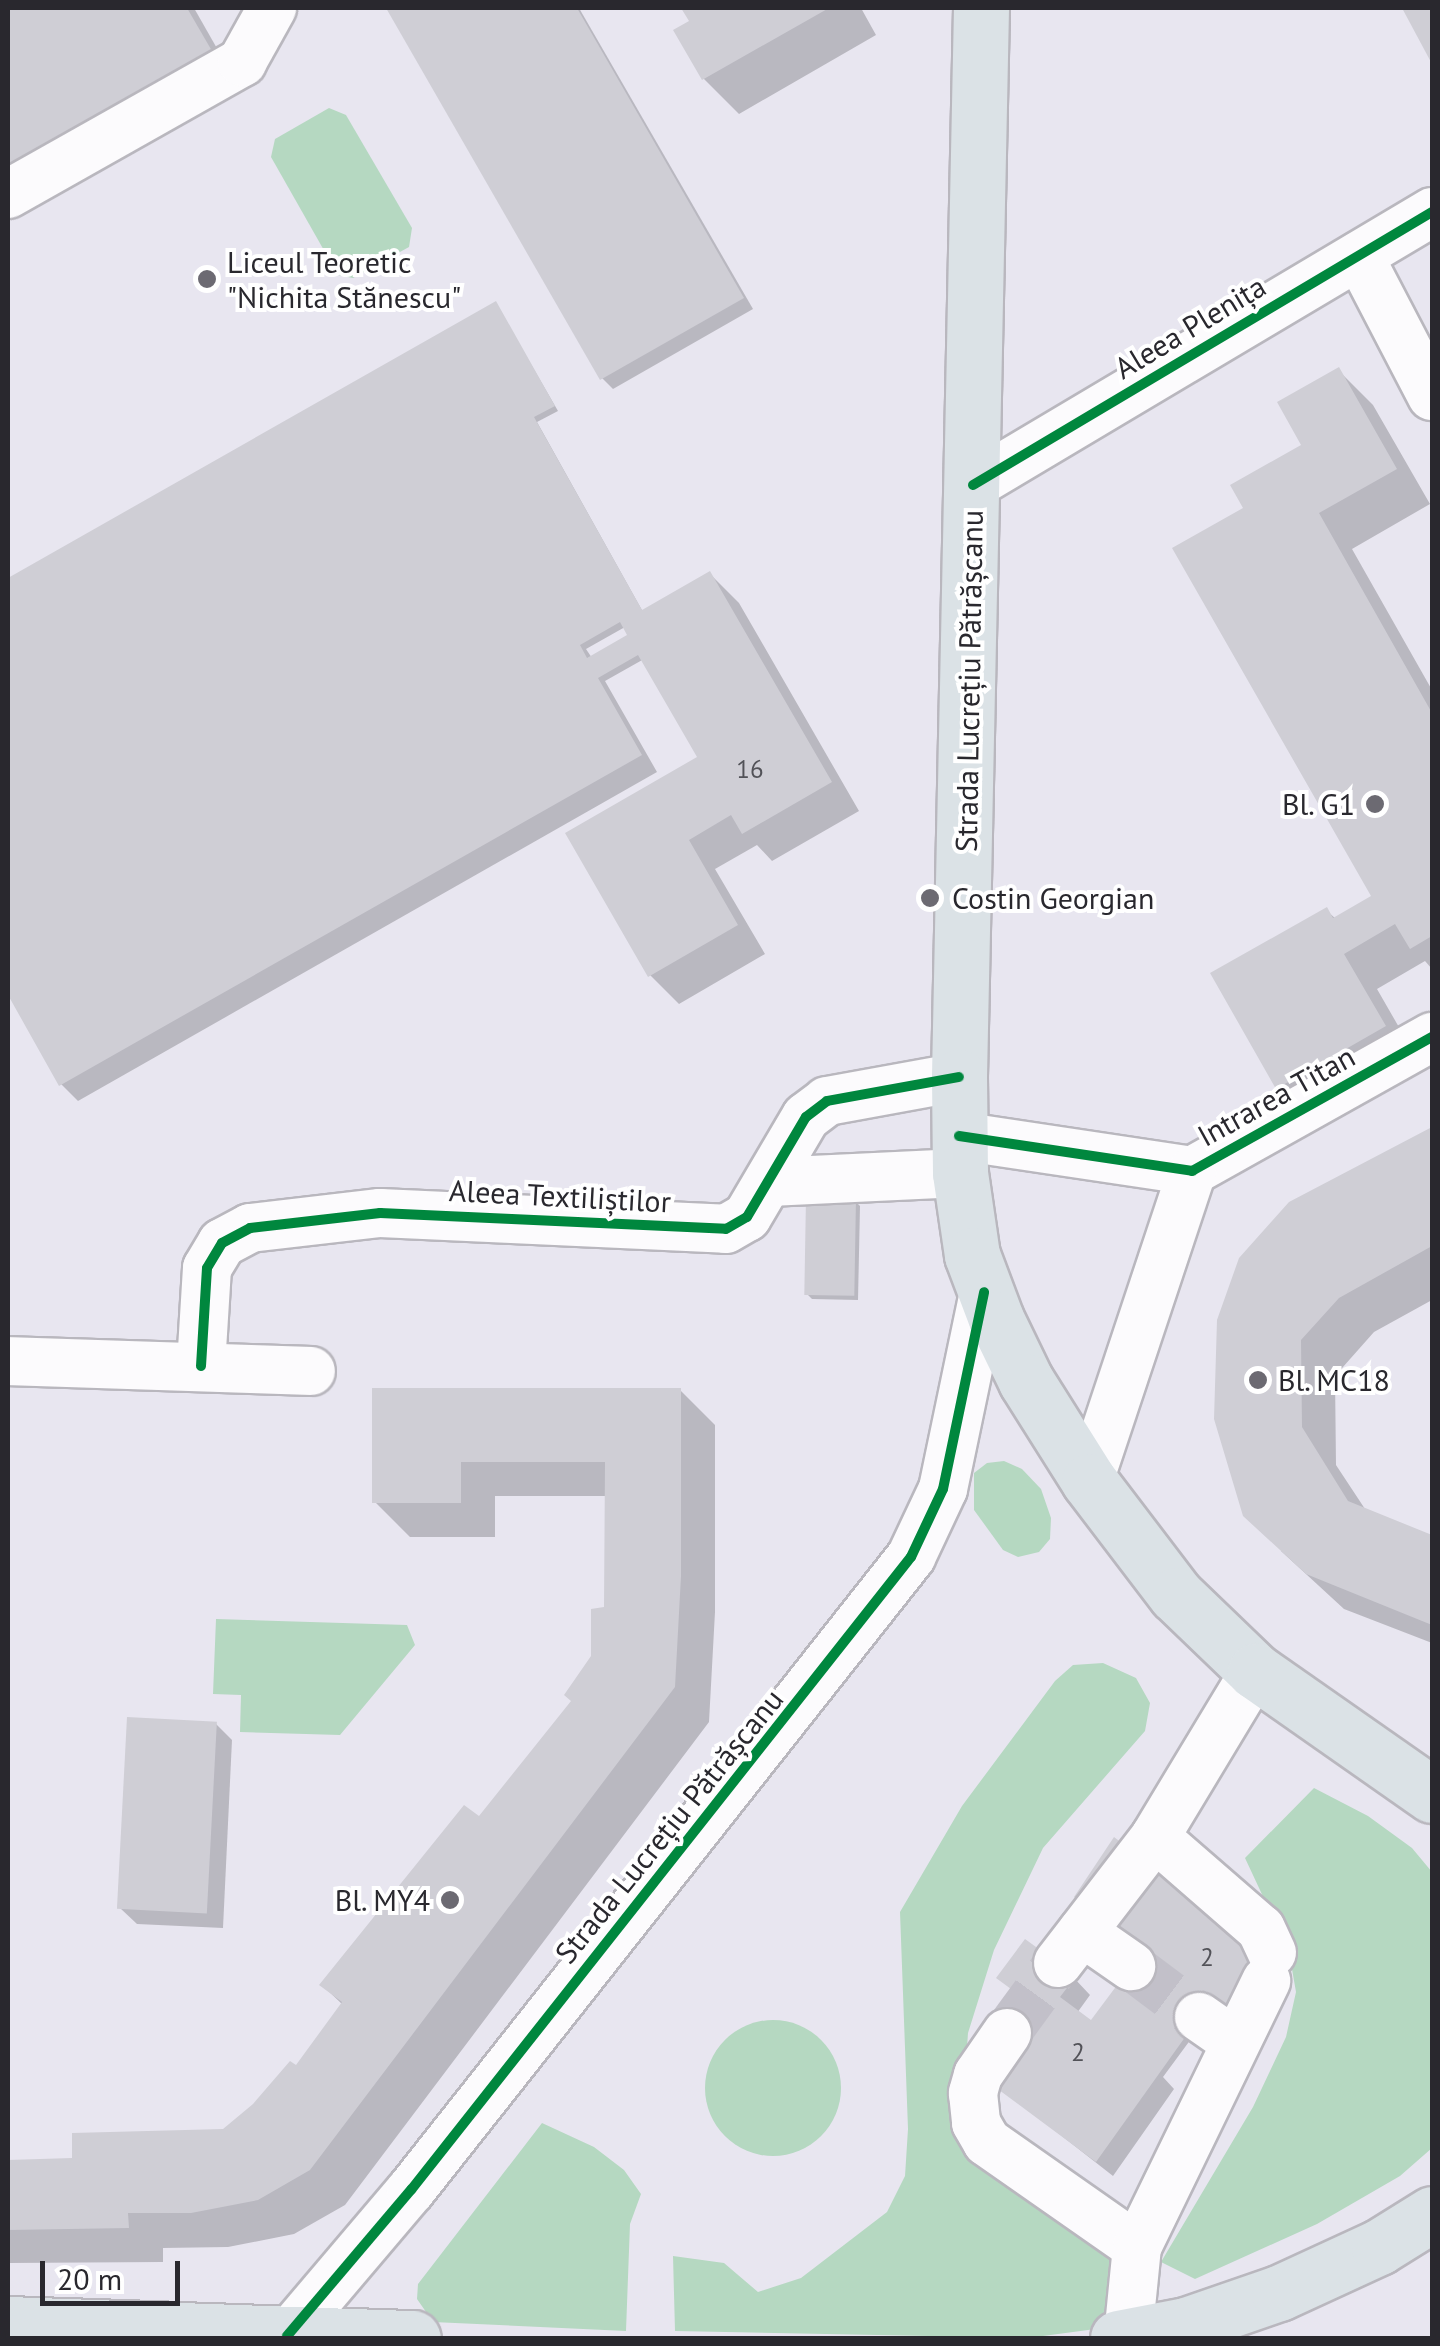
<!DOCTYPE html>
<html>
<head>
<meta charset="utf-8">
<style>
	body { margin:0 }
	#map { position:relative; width:1440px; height:2346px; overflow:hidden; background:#e8e6f0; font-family:"PT Sans",sans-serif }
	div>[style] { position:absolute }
	.green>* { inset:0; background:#b5d8c1 }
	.round { border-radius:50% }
	.shadow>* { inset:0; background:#0003 }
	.building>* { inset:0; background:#cfced5; transform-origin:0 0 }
	.minor-tunnel>* { height:48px; margin-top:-24px; transform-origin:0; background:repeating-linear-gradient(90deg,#c2c0c9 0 48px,transparent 0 72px) }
	.roads { filter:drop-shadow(2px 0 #b9b7be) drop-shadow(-2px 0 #b9b7be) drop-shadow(0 2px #b9b7be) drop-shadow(0 -2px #b9b7be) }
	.minor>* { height:48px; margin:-24px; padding:0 24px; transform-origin:24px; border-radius:24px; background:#fcfbfd }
	.major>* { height:55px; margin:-27.5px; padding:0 27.5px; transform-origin:27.5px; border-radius:27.5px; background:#dbe2e6 }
	.cycleway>* { height:10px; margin:-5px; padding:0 5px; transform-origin:5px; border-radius:5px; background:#00873e }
	.dots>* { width:28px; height:28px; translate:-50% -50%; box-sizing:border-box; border:5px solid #fff; border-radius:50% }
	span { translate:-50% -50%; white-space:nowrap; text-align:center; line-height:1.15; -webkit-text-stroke:8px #fff; paint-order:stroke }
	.number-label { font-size:25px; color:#525258 }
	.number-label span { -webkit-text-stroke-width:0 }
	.poi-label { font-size:30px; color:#29282e }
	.left { translate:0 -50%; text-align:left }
	.right { translate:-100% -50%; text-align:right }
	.street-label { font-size:30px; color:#29282e }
	.frame { position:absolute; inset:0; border:10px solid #29282e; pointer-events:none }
	.scale { position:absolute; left:40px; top:2261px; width:140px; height:45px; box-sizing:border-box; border:5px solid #29282e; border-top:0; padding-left:12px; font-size:30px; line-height:35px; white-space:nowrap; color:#29282e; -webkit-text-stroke:8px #fff; paint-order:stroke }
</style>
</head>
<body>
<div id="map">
	<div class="green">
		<div style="clip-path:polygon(329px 108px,346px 115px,412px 228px,409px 247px,353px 278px,338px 275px,271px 157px,275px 139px)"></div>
		<div style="clip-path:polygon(1004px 1461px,1022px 1469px,1041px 1489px,1051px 1518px,1050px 1539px,1039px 1552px,1018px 1557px,1003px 1550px,974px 1510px,974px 1473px,987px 1463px)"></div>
		<div style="clip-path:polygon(216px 1619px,407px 1625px,415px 1645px,340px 1735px,240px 1732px,241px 1695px,213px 1694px)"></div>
		<div style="clip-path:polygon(1103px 1663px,1136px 1678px,1150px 1703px,1145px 1731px,1043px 1848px,994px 1950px,968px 2033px,965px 2076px,967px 2098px,1123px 2251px,1118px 2326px,1028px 2338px,675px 2331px,673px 2256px,724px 2263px,758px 2292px,801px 2278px,887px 2212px,905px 2176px,908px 2129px,900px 1912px,962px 1806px,1055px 1681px,1073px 1665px)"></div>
		<div style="clip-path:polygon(1314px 1788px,1368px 1816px,1412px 1848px,1432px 1872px,1432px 2148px,1400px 2176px,1317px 2224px,1195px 2279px,1161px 2262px,1253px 2107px,1286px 2037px,1296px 1992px,1289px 1952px,1245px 1858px)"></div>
		<div class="round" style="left:705px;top:2020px;width:136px;height:136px"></div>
		<div style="clip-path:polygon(542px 2123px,594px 2147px,624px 2170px,641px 2194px,630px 2224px,626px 2331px,433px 2322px,417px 2299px,418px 2284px)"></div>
	</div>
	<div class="shadow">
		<div style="clip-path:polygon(8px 8px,194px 8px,231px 73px,8px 199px)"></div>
		<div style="clip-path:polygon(389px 8px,579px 8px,753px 309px,613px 389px,602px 378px)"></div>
		<div style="clip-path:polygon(684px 8px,861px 8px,876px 35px,739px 114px,704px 79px,693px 22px)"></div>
		<div style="clip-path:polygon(evenodd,496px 304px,558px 411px,537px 422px,643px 612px,710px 574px,739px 603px,859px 811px,772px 861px,757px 845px,715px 869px,765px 954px,679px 1004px,650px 975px,701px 758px,644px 659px,605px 681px,657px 772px,78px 1101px,61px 1084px,8px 990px,8px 581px,496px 304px,625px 627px,631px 636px,592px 658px,586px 649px,625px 627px)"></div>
		<div style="clip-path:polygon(1338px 370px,1373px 405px,1430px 504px,1352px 549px,1432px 690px,1432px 969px,1425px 961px,1377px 989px,1419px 1062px,1313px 1123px,1278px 1088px,1326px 910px,1336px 919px,1374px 897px,1246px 509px,1305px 446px)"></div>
		<div style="clip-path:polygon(1432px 1130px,1432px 1300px,1374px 1332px,1335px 1376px,1336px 1465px,1365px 1509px,1432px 1536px,1432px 1643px,1344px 1609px,1281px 1551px,1291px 1204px)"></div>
		<div style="clip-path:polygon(855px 1201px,860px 1206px,858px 1300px,812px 1299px,807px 1294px)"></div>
		<div style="clip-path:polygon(680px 1390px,715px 1425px,715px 1612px,709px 1722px,345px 2205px,294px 2234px,228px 2247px,163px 2248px,163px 2262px,8px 2263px,8px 2162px,74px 2161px,224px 2131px,297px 2069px,343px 2005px,322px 1985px,480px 1819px,574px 1701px,594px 1657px,606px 1609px,607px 1496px,495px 1496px,495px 1537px,410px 1537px,375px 1502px,375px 1391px)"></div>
		<div style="clip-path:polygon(216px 1724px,232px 1740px,223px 1928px,137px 1924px,120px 1908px)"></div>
		<div style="clip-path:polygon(1074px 1978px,1090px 1995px,1077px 2013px,1092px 2024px,1219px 2001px,1163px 2077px,1174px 2089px,1113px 2176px,998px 2086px,1008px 2035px)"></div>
	</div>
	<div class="building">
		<div style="clip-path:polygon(8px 8px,187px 8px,212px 51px,8px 166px)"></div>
		<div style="clip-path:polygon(386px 8px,577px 8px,744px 298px,600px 380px)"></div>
		<div style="clip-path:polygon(681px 8px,829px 8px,702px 80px,673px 30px,689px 21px)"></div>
		<div style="clip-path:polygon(1402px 8px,1432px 8px,1432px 64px)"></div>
		<div style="clip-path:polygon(evenodd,496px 301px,555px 406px,534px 417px,642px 610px,710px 571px,832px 782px,742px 834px,731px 815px,689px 840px,738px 925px,648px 977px,565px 833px,697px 757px,638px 655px,598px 678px,642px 755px,59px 1086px,8px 995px,8px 578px,496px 301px,620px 622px,627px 635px,587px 658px,580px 645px,620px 622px)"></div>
		<div style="clip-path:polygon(1339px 367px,1397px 469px,1319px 513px,1432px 713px,1432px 936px,1410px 949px,1395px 924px,1344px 954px,1386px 1026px,1276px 1089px,1210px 973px,1327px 907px,1333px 918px,1371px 896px,1172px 548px,1243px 508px,1230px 485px,1301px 445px,1277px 402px)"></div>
		<div style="clip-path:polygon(1432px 1127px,1432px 1246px,1339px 1298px,1301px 1340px,1302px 1427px,1348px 1501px,1432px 1535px,1432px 1625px,1306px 1574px,1243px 1516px,1214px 1419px,1217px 1320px,1239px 1258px,1289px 1202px)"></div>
		<div style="left:806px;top:1197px;width:50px;height:98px;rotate:1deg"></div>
		<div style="clip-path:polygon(372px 1388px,681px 1388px,681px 1576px,675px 1687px,310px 2170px,258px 2200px,191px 2213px,128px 2213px,129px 2228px,8px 2230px,8px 2160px,72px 2158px,72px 2133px,223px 2129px,253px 2104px,290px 2061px,296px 2065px,342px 2002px,319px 1985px,464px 1805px,479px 1816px,571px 1701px,564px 1695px,591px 1656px,591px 1609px,604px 1607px,605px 1462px,461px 1462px,461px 1503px,372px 1503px)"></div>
		<div style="left:127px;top:1717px;width:90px;height:192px;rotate:3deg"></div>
		<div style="clip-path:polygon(1114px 1837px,1258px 1947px,1237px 2016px,1213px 1998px,1096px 2162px,995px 2087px,988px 2019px,1011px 1989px,996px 1978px,1025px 1939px,1076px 1976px,1060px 1997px,1091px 2020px,1144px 1949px,1074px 1897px)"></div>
	</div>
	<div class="minor-tunnel">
		<div style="left:1131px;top:1966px;width:85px;rotate:36.9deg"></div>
		<div style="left:1007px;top:2033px;width:87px;rotate:-53.9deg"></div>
	</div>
	<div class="roads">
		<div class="minor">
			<div style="left:8px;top:194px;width:269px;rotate:-29.4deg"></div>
			<div style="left:242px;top:62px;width:62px;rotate:-60.9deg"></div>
			<div style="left:1359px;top:256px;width:158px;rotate:62.5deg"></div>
			<div style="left:973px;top:485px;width:534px;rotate:-30.74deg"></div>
			<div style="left:959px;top:1136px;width:236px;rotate:8.5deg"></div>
			<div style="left:1192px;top:1171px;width:275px;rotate:-29.2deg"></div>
			<div style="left:769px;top:1182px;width:191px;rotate:-2.7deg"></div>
			<div style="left:8px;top:1361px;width:303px;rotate:1.9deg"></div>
			<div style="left:201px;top:1366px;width:98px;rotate:-86.5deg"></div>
			<div style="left:207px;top:1268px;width:29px;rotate:-59deg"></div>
			<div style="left:222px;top:1243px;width:32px;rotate:-28deg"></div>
			<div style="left:250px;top:1228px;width:131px;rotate:-6.6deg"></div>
			<div style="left:380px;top:1213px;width:346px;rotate:2.6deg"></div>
			<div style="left:726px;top:1229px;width:24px;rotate:-30deg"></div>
			<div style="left:747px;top:1217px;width:116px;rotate:-59.5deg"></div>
			<div style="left:806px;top:1117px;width:26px;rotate:-37deg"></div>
			<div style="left:827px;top:1101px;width:134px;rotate:-10.3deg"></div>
			<div style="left:1089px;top:1481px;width:327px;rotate:-71.6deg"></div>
			<div style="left:1155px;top:1837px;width:140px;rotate:41deg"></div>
			<div style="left:1261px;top:1929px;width:26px;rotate:65deg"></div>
			<div style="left:1082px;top:1932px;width:60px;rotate:34.8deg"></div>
			<div style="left:1058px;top:1963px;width:159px;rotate:-52.4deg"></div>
			<div style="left:1155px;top:1837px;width:194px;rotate:-58.9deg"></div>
			<div style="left:1199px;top:2017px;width:44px;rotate:34.8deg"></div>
			<div style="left:1007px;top:2033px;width:51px;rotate:124.6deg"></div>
			<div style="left:978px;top:2075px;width:19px;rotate:106deg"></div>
			<div style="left:973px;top:2093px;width:30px;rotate:84deg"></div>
			<div style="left:976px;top:2123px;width:22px;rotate:60deg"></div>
			<div style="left:987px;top:2142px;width:183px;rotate:35deg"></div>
			<div style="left:287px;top:2336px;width:192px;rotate:-49.7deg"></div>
			<div style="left:411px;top:2190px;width:807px;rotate:-51.7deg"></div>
			<div style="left:911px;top:1557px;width:75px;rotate:-64.8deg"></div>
			<div style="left:943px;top:1489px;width:201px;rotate:-78.2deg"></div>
			<div style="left:1128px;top:2337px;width:90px;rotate:-84.3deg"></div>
			<div style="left:1137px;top:2247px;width:296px;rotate:-64.1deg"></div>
		</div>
		<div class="major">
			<div style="left:981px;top:8px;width:1069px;rotate:91.18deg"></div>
			<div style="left:959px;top:1077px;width:96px;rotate:89.4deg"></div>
			<div style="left:960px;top:1173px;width:83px;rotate:81.7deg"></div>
			<div style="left:972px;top:1255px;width:68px;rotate:69.4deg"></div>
			<div style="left:996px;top:1319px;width:69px;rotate:64.2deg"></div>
			<div style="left:1026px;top:1381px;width:118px;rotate:57.8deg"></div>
			<div style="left:1089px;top:1481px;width:143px;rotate:52.7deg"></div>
			<div style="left:1176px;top:1595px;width:110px;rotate:43.9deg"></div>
			<div style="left:1255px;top:1671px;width:216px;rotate:35deg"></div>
			<div style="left:8px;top:2324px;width:405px;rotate:2deg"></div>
			<div style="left:1118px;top:2338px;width:69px;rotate:-10.8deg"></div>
			<div style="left:1186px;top:2325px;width:98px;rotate:-19deg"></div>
			<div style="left:1279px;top:2293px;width:110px;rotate:-24.7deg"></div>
			<div style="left:1379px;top:2247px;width:62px;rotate:-31.9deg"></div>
		</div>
	</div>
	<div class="cycleway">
		<div style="left:973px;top:485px;width:534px;rotate:-30.74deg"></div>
		<div style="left:959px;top:1136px;width:236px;rotate:8.5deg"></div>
		<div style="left:1192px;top:1171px;width:275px;rotate:-29.2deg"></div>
		<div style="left:201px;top:1366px;width:98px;rotate:-86.5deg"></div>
		<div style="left:207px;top:1268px;width:29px;rotate:-59deg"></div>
		<div style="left:222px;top:1243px;width:32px;rotate:-28deg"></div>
		<div style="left:250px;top:1228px;width:131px;rotate:-6.6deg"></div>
		<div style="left:380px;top:1213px;width:346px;rotate:2.6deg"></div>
		<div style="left:726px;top:1229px;width:24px;rotate:-30deg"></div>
		<div style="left:747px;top:1217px;width:116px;rotate:-59.5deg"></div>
		<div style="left:806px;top:1117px;width:26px;rotate:-37deg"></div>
		<div style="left:827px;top:1101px;width:134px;rotate:-10.3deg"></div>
		<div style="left:287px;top:2336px;width:192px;rotate:-49.7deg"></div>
		<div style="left:411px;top:2190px;width:807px;rotate:-51.7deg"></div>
		<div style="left:911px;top:1557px;width:75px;rotate:-64.8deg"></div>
		<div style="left:943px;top:1489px;width:201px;rotate:-78.2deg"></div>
	</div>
	<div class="dots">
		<div style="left:207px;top:279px;background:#6c6a72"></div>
		<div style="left:1375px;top:804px;background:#6c6a72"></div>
		<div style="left:930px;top:898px;background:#6c6a72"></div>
		<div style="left:1258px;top:1380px;background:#6c6a72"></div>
		<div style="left:450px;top:1900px;background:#6c6a72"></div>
	</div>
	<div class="number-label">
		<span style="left:750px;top:769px">16</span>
		<span style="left:1207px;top:1957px">2</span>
		<span style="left:1078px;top:2052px">2</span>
	</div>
	<div class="poi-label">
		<span class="left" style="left:227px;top:279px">Liceul Teoretic<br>"Nichita Stănescu"</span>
		<span class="right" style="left:1355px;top:804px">Bl. G1</span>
		<span class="left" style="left:952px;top:898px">Costin Georgian</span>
		<span class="left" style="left:1278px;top:1380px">Bl. MC18</span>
		<span class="right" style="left:430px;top:1900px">Bl. MY4</span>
	</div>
	<div class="street-label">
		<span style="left:1190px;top:327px;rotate:-31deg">Aleea Plenița</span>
		<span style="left:969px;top:681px;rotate:-89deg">Strada Lucrețiu Pătrășcanu</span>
		<span style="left:1276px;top:1096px;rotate:-29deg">Intrarea Titan</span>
		<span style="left:560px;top:1196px;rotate:3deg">Aleea Textiliștilor</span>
		<span style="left:669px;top:1826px;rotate:-51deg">Strada Lucrețiu Pătrășcanu</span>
	</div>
	<div class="frame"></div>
	<div class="scale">20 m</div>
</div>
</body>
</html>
